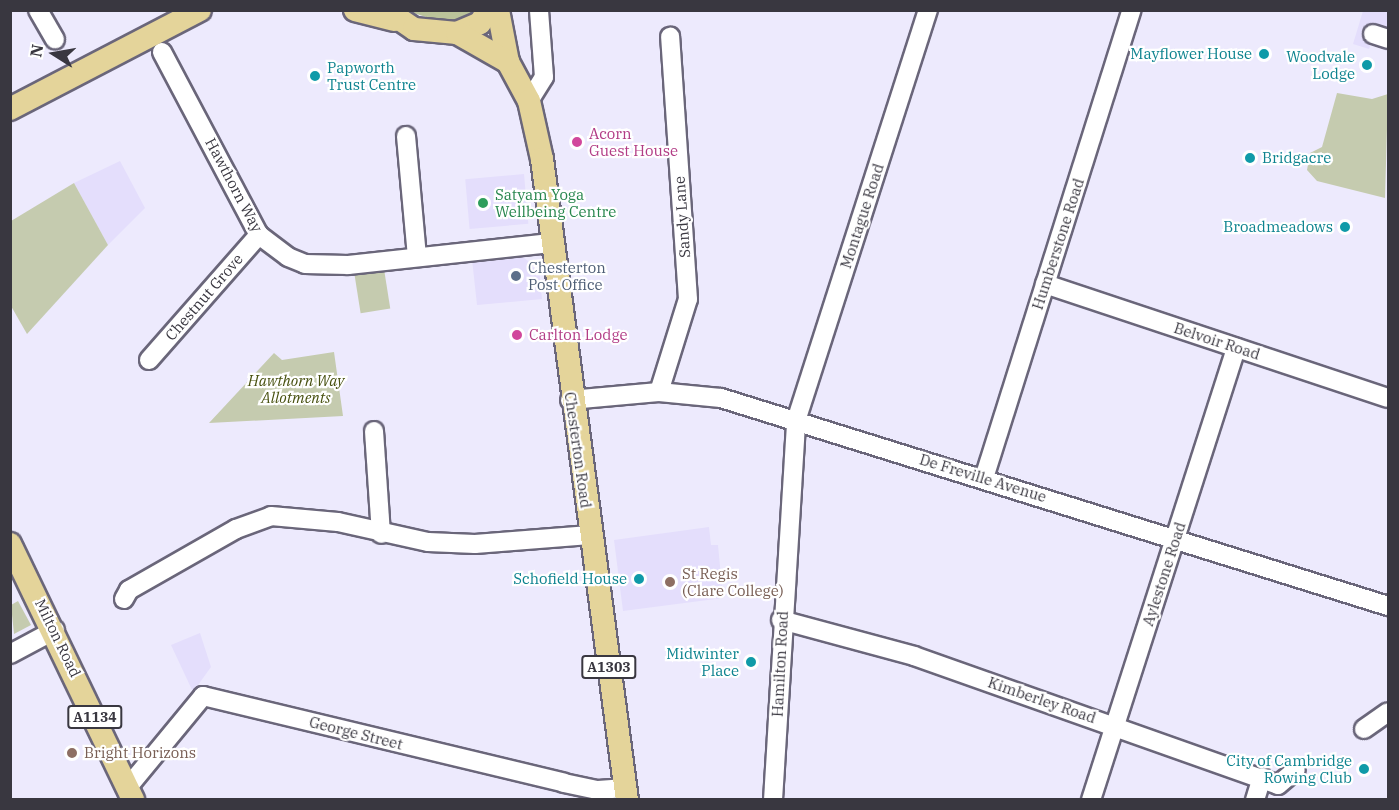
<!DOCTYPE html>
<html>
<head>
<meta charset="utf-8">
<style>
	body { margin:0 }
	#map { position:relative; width:1399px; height:810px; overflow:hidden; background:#edeafd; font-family:"IBM Plex Serif",serif }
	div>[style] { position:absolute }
	.built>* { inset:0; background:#e4defc; transform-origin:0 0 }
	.green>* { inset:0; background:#c5cbaf; transform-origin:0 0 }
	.forest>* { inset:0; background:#bbc39a }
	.roads { filter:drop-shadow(2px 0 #6a667a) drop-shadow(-2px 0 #6a667a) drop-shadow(0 2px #6a667a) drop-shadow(0 -2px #6a667a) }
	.minor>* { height:18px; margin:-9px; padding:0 9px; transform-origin:9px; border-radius:9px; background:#fff }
	.major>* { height:22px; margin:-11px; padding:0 11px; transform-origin:11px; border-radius:11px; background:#e4d49a }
	.dots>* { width:16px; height:16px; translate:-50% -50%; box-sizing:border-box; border:3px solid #fff; border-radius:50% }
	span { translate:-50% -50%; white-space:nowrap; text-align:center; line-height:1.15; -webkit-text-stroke:4.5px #fff; paint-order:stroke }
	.shield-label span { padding:2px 4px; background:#fff; border:2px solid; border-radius:4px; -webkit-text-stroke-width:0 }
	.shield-label { font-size:14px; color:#393740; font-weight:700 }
	.culture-label { font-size:15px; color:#0d838f }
	.right { translate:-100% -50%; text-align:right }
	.left { translate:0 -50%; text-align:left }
	.hotel-label { font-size:15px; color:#b23c85 }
	.street-label { font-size:15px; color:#393740 }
	.leisure-label { font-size:15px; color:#27864d }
	.service-label { font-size:15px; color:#4e5e75 }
	.park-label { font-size:15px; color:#47500f; font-style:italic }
	.education-label { font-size:15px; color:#785e54 }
	.frame { position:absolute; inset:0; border:12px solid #393740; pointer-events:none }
	.north { position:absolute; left:24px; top:24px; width:60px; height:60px; -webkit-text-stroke:4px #fff; paint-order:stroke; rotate:281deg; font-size:16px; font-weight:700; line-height:24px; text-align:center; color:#393740 }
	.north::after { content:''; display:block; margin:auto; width:21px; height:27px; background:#393740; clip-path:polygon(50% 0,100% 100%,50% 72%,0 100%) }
</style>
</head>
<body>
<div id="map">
	<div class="built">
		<div style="clip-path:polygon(1363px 11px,1388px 11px,1388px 45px,1372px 41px,1369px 49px,1353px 44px)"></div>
		<div style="clip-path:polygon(120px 161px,145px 208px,108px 245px,74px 183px)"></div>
		<div style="left:524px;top:174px;width:50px;height:59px;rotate:85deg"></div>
		<div style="clip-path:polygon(520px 255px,539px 269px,542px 299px,477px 305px,472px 259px)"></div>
		<div style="clip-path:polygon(709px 527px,711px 545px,718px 545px,723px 598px,623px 611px,614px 540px)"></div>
		<div style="clip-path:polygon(200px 633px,211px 667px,193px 692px,171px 645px)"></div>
	</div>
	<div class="green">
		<div style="clip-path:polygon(1337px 93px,1372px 99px,1388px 94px,1385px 198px,1317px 181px,1307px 170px,1310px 153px,1322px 147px)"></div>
		<div style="clip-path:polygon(74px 183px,108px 245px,27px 334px,11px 306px,11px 221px)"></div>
		<div style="left:384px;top:269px;width:40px;height:30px;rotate:81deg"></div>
		<div style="clip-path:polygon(334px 352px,343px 416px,209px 423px,274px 353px,282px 360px)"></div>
		<div style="clip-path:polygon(18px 601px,31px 625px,14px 634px,11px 605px)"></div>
	</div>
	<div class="forest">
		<div style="clip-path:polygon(407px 11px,481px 11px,461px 21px,442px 22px)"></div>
	</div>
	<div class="roads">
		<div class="minor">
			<div style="left:38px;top:10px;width:34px;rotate:60deg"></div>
			<div style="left:1373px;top:34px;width:16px;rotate:18deg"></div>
			<div style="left:162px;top:52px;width:207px;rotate:62.1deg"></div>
			<div style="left:259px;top:235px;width:36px;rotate:37deg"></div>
			<div style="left:288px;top:257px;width:18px;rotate:22deg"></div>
			<div style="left:305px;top:264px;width:43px;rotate:1.3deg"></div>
			<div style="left:348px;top:265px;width:204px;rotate:-6.2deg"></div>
			<div style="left:529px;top:101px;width:28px;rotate:-58deg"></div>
			<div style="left:544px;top:77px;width:67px;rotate:-94.3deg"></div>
			<div style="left:406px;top:136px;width:121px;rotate:84.8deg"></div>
			<div style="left:1045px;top:284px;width:361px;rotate:18.4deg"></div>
			<div style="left:149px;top:360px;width:167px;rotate:-48.7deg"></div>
			<div style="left:659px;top:392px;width:97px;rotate:-72.7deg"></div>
			<div style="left:688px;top:299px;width:263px;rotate:-93.9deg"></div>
			<div style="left:570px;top:400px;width:89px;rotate:-5.1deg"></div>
			<div style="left:659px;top:392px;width:62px;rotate:5.5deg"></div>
			<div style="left:721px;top:398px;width:699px;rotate:17.32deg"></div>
			<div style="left:374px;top:431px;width:103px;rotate:86.1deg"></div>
			<div style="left:984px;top:478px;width:491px;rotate:-72.5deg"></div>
			<div style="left:124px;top:599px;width:10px;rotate:-61deg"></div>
			<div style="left:129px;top:590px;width:123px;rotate:-29.7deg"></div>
			<div style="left:236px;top:529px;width:37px;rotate:-20deg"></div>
			<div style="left:271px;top:516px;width:67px;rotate:5.1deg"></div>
			<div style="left:338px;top:522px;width:92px;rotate:12.5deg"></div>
			<div style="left:428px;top:542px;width:47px;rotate:2.4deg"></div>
			<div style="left:475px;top:544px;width:115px;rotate:-4.5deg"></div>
			<div style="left:781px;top:620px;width:138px;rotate:15.1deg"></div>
			<div style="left:914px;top:656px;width:386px;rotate:19.5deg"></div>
			<div style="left:1278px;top:785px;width:23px;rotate:-40deg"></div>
			<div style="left:10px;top:654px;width:51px;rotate:-28.1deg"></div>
			<div style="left:1364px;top:729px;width:29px;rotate:-35deg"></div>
			<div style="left:128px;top:787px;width:118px;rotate:-50.5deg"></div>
			<div style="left:203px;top:696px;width:371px;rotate:13.5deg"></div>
			<div style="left:564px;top:783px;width:35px;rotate:12deg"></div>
			<div style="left:598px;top:790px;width:28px;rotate:-4deg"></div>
			<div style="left:773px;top:800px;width:380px;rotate:-86.5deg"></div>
			<div style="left:796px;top:421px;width:432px;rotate:-72.2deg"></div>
			<div style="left:1091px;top:800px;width:475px;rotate:-72.2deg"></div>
			<div style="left:1255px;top:800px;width:24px;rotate:-73deg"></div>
		</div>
		<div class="major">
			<div style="left:355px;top:10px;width:40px;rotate:14.4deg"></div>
			<div style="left:386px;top:10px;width:34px;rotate:34deg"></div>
			<div style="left:414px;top:29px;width:43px;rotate:5.3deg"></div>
			<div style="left:457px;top:33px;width:25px;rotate:-23deg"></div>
			<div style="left:480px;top:23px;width:15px;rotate:-58deg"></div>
			<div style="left:498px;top:10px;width:53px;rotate:79.1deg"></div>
			<div style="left:508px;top:62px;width:44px;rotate:61.7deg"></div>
			<div style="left:529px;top:101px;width:59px;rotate:77.4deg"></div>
			<div style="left:542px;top:159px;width:647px;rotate:82.45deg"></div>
			<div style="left:457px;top:33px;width:59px;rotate:29.6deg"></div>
			<div style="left:10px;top:109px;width:214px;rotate:-27.5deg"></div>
			<div style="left:10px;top:544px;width:284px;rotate:64.3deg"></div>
		</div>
	</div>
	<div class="dots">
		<div style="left:1264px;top:54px;background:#0f9aa8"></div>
		<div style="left:1367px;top:65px;background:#0f9aa8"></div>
		<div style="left:315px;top:76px;background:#0f9aa8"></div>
		<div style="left:577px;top:142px;background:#d1479c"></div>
		<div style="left:1250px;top:158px;background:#0f9aa8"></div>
		<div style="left:483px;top:203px;background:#2e9e5b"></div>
		<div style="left:1345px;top:227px;background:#0f9aa8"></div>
		<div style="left:516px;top:276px;background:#5c6f8a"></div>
		<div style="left:517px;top:335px;background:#d1479c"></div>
		<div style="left:639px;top:579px;background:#0f9aa8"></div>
		<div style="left:670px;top:582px;background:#8d6e63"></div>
		<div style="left:751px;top:662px;background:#0f9aa8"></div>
		<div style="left:72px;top:753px;background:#8d6e63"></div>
		<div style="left:1364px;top:769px;background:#0f9aa8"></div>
	</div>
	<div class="shield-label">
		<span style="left:609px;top:667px">A1303</span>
		<span style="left:95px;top:717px">A1134</span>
	</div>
	<div class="culture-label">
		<span class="right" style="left:1252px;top:54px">Mayflower House</span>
		<span class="right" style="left:1355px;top:65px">Woodvale<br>Lodge</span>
		<span class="left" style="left:327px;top:76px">Papworth<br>Trust Centre</span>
		<span class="left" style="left:1262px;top:158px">Bridgacre</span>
		<span class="right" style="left:1333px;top:227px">Broadmeadows</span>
		<span class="right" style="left:627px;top:579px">Schofield House</span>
		<span class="right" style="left:739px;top:662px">Midwinter<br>Place</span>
		<span class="right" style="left:1352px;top:769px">City of Cambridge<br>Rowing Club</span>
	</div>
	<div class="hotel-label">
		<span class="left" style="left:589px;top:142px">Acorn<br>Guest House</span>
		<span class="left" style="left:529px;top:335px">Carlton Lodge</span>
	</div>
	<div class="street-label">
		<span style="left:234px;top:185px;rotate:62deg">Hawthorn Way</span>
		<span style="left:862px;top:216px;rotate:-72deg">Montague Road</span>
		<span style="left:682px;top:217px;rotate:-94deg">Sandy Lane</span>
		<span style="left:1058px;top:244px;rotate:-72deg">Humberstone Road</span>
		<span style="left:204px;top:297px;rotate:-49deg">Chestnut Grove</span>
		<span style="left:1217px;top:341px;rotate:18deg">Belvoir Road</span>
		<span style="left:578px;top:450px;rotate:82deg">Chesterton Road</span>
		<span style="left:983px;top:478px;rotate:17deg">De Freville Avenue</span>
		<span style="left:1164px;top:574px;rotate:-72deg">Aylestone Road</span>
		<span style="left:58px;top:638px;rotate:64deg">Milton Road</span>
		<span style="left:780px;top:664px;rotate:-87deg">Hamilton Road</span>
		<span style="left:1042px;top:700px;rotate:19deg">Kimberley Road</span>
		<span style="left:356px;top:733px;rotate:14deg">George Street</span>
	</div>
	<div class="leisure-label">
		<span class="left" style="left:495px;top:203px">Satyam Yoga<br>Wellbeing Centre</span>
	</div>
	<div class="service-label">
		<span class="left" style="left:528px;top:276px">Chesterton<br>Post Office</span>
	</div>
	<div class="park-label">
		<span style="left:296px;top:389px">Hawthorn Way<br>Allotments</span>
	</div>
	<div class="education-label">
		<span class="left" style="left:682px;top:582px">St Regis<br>(Clare College)</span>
		<span class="left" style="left:84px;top:753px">Bright Horizons</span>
	</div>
	<div class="frame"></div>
	<div class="north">N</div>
</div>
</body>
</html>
